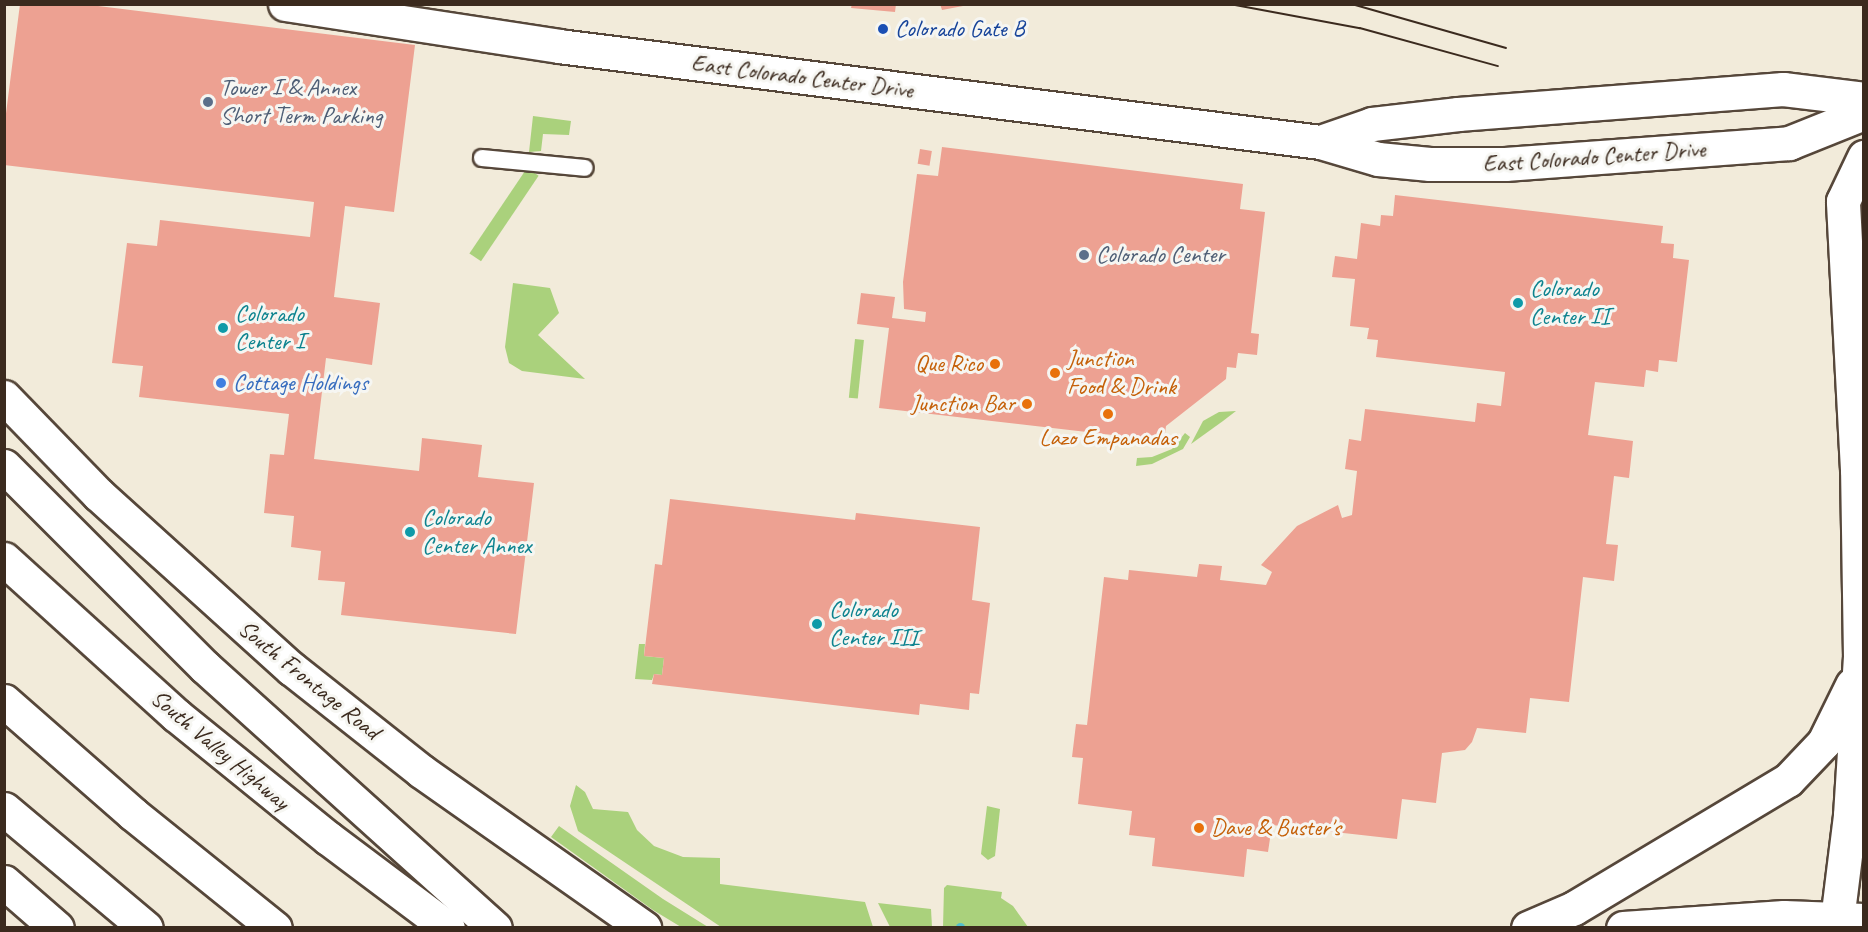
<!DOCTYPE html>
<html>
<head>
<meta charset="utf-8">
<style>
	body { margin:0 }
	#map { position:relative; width:1868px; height:932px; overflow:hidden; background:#f2ebda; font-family:Caveat,sans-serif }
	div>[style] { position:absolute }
	.green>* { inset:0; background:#aad17c; transform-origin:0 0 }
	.stream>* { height:9px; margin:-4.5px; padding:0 4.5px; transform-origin:4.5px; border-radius:4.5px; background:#53bfcd }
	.building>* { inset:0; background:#eda192; transform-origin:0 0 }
	.roads { filter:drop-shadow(2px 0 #56473a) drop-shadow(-2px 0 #56473a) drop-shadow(0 2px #56473a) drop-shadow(0 -2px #56473a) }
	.lane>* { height:16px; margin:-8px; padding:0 8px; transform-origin:8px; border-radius:8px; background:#fff }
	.street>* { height:33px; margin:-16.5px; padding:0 16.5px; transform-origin:16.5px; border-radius:16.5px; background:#fff }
	.primary>* { height:33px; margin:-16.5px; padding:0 16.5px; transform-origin:16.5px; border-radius:16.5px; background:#fff }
	.highway>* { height:33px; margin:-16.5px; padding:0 16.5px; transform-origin:16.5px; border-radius:16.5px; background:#fff }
	.tram>* { height:1.5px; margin:-0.75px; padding:0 0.75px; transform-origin:0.75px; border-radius:0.75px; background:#3b2a1e }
	.dots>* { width:16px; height:16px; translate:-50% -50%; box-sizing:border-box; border:3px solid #f6f6f2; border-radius:50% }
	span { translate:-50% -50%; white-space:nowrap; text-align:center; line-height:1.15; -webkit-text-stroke:6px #f6f6f2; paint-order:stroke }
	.transit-label { font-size:24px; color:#164399 }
	.left { translate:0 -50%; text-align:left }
	.street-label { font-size:24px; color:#3b2a1e }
	.service-label { font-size:24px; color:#4e5e75 }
	.culture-label { font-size:24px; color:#0d838f }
	.food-label { font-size:24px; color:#c56008 }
	.right { translate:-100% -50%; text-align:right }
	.shop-label { font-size:24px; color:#366cbe }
	.frame { position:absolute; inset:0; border:6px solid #3b2a1e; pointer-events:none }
</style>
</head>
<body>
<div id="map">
	<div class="green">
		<div style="clip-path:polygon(533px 116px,571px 121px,569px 135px,543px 134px,541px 151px,529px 152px)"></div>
		<div style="left:527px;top:168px;width:14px;height:103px;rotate:34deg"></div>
		<div style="clip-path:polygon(513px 283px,550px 288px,559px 313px,538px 335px,585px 379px,522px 371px,509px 363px,505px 347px)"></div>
		<div style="left:855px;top:339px;width:9px;height:59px;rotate:6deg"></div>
		<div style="clip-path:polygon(1236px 411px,1223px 421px,1191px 444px,1203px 421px,1219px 412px)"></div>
		<div style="clip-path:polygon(1185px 433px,1190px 437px,1183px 449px,1152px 464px,1136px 466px,1137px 458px,1152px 457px,1172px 449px)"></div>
		<div style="clip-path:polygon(639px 644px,645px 644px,644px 656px,664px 658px,662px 675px,654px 674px,652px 680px,635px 679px)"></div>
		<div style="clip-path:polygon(576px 785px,585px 792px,593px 809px,628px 812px,637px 830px,654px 846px,683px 857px,720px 858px,720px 884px,865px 902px,873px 927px,721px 927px,578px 831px,570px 806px)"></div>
		<div style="clip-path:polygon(987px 806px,1000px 809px,995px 856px,988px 860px,981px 854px)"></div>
		<div style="clip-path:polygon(559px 826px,663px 899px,708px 927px,681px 927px,653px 910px,551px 837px)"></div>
		<div style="clip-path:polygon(947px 885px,1002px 892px,1001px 898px,1013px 906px,1028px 927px,943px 927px,944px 888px)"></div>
		<div style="clip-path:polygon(878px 903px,931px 909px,932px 927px,890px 927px)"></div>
	</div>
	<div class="stream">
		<div style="left:960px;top:928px;width:1px;rotate:-90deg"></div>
	</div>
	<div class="building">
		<div style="clip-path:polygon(20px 4px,82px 4px,415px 45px,394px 212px,345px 206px,334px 297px,380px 303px,372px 365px,326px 358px,314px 459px,419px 471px,422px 438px,482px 445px,478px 477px,534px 483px,516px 634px,341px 615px,345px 582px,318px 580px,321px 551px,291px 547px,294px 516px,264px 513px,270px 454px,284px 455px,289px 414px,139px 397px,143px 366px,112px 363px,127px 243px,157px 246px,160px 220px,310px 237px,314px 202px,4px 165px,4px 129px)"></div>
		<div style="clip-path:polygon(852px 4px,896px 4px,895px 12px,851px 8px)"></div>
		<div style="clip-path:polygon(940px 4px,962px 4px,963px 6px,942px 10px)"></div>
		<div style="clip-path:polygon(942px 147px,1243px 184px,1240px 209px,1265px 212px,1251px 333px,1259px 334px,1257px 355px,1238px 353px,1236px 368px,1227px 367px,1226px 379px,1166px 426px,1164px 441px,879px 408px,889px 328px,857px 324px,861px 293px,895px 297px,892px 318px,925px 322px,926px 312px,904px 309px,903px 282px,917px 174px,938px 176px)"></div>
		<div style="left:920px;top:149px;width:12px;height:15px;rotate:9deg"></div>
		<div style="clip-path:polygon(1395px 195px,1663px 226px,1661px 243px,1674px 244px,1673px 258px,1689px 260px,1677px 362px,1659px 360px,1658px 372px,1646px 370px,1644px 387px,1595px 382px,1588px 435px,1633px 441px,1629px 478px,1614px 476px,1606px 544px,1618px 545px,1614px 581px,1583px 577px,1569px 702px,1530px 698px,1526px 733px,1477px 728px,1472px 742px,1465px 750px,1442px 753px,1436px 803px,1402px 799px,1397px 839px,1272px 825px,1268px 852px,1247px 849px,1244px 877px,1152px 866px,1155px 838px,1129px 835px,1132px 811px,1078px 804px,1083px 758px,1072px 757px,1076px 724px,1087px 725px,1104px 577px,1128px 580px,1129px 570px,1197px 577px,1199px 564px,1222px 566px,1220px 580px,1266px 585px,1272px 572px,1261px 565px,1297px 526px,1338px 505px,1342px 518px,1352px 515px,1357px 471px,1345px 469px,1349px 439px,1361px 441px,1365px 409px,1475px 422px,1477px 403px,1501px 406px,1505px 372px,1376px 357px,1378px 340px,1367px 339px,1369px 328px,1350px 326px,1355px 279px,1332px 277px,1335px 256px,1357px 259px,1361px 223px,1380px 226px,1381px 215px,1393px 216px)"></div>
		<div style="clip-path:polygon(670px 499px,855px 520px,856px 513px,980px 527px,972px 600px,990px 603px,979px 694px,970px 693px,969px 710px,920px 704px,919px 715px,652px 684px,654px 674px,662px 675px,664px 658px,644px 656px,655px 564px,662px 565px)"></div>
	</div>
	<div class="roads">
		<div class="lane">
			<div style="left:482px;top:158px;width:103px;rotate:5.5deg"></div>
		</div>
		<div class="street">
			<div style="left:285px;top:4px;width:277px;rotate:8.7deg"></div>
			<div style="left:559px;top:46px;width:767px;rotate:7.19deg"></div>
			<div style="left:1320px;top:142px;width:60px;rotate:16.3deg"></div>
			<div style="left:1378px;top:159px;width:52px;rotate:5.5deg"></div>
			<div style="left:1430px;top:164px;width:75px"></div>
			<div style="left:1505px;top:164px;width:285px;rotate:-4.2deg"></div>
			<div style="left:1789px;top:143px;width:81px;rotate:-21.8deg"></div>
			<div style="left:1320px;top:142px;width:55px;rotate:-19.1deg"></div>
			<div style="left:1372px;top:124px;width:87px;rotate:-6.6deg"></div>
			<div style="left:1458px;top:114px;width:326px;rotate:-4.4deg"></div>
			<div style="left:1783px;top:89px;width:82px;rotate:7deg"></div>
			<div style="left:4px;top:397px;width:135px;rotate:45.9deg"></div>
			<div style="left:98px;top:494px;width:261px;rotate:42.1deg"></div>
			<div style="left:292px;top:669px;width:164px;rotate:38.3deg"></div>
			<div style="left:421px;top:771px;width:273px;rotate:35.1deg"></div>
			<div style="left:1623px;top:928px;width:161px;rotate:-3.9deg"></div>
			<div style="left:1784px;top:917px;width:80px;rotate:2.1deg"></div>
		</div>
		<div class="primary">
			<div style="left:1528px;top:928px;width:50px;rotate:-23.5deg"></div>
			<div style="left:1574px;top:908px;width:249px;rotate:-30.9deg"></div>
			<div style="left:1788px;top:780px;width:52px;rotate:-46.5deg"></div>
			<div style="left:1824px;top:742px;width:64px;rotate:-63.8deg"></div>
			<div style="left:1836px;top:928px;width:114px;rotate:-82.9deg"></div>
			<div style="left:1850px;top:815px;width:158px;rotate:-86.4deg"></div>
			<div style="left:1860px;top:657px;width:187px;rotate:-90.9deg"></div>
			<div style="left:1857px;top:470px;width:269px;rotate:-93deg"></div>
			<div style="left:1843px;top:201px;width:49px;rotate:-64.5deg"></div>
		</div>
		<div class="highway">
			<div style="left:4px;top:466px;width:284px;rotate:45deg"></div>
			<div style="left:205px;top:667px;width:390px;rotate:42deg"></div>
			<div style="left:4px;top:559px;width:232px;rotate:42.2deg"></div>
			<div style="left:176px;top:715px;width:196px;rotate:39deg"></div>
			<div style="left:328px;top:838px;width:150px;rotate:36.9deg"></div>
			<div style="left:4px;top:701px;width:171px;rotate:41.2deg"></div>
			<div style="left:133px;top:814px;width:182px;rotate:38.8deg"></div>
			<div style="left:4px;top:809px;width:185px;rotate:40deg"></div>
			<div style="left:4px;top:882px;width:70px;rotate:41deg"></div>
		</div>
	</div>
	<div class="tram">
		<div style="left:1230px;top:4px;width:132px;rotate:10.5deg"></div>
		<div style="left:1360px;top:28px;width:143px;rotate:15.4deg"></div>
		<div style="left:1352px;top:4px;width:160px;rotate:15.9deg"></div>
	</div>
	<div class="dots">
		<div style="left:883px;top:29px;background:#1a4fb4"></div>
		<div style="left:208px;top:102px;background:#5c6f8a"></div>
		<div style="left:1084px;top:255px;background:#5c6f8a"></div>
		<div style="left:1518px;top:303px;background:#0f9aa8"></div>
		<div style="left:223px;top:328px;background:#0f9aa8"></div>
		<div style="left:995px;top:364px;background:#e8710a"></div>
		<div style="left:1055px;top:373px;background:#e8710a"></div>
		<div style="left:221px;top:383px;background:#3f7fe0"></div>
		<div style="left:1027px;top:404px;background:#e8710a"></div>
		<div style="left:1108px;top:414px;background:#e8710a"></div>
		<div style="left:410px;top:532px;background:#0f9aa8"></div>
		<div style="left:817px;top:624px;background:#0f9aa8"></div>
		<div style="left:1199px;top:828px;background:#e8710a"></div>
	</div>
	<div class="transit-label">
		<span class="left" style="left:895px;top:29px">Colorado Gate B</span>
	</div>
	<div class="street-label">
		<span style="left:802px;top:77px;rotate:7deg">East Colorado Center Drive</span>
		<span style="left:1594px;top:157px;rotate:-4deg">East Colorado Center Drive</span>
		<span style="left:309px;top:680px;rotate:39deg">South Frontage Road</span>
		<span style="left:220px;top:750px;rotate:40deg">South Valley Highway</span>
	</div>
	<div class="service-label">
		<span class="left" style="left:220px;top:102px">Tower I &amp; Annex<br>Short Term Parking</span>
		<span class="left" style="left:1096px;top:255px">Colorado Center</span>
	</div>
	<div class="culture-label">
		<span class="left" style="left:1530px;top:303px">Colorado<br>Center II</span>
		<span class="left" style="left:235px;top:328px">Colorado<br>Center I</span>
		<span class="left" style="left:422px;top:532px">Colorado<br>Center Annex</span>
		<span class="left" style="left:829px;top:624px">Colorado<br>Center III</span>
	</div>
	<div class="food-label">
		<span class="left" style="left:1067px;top:373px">Junction<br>Food &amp; Drink</span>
		<span class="right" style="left:983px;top:364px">Que Rico</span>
		<span class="right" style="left:1015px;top:404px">Junction Bar</span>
		<span style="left:1108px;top:438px">Lazo Empanadas</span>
		<span class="left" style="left:1211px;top:828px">Dave &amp; Buster's</span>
	</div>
	<div class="shop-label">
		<span class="left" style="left:233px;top:383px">Cottage Holdings</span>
	</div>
	<div class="frame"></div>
</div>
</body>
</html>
